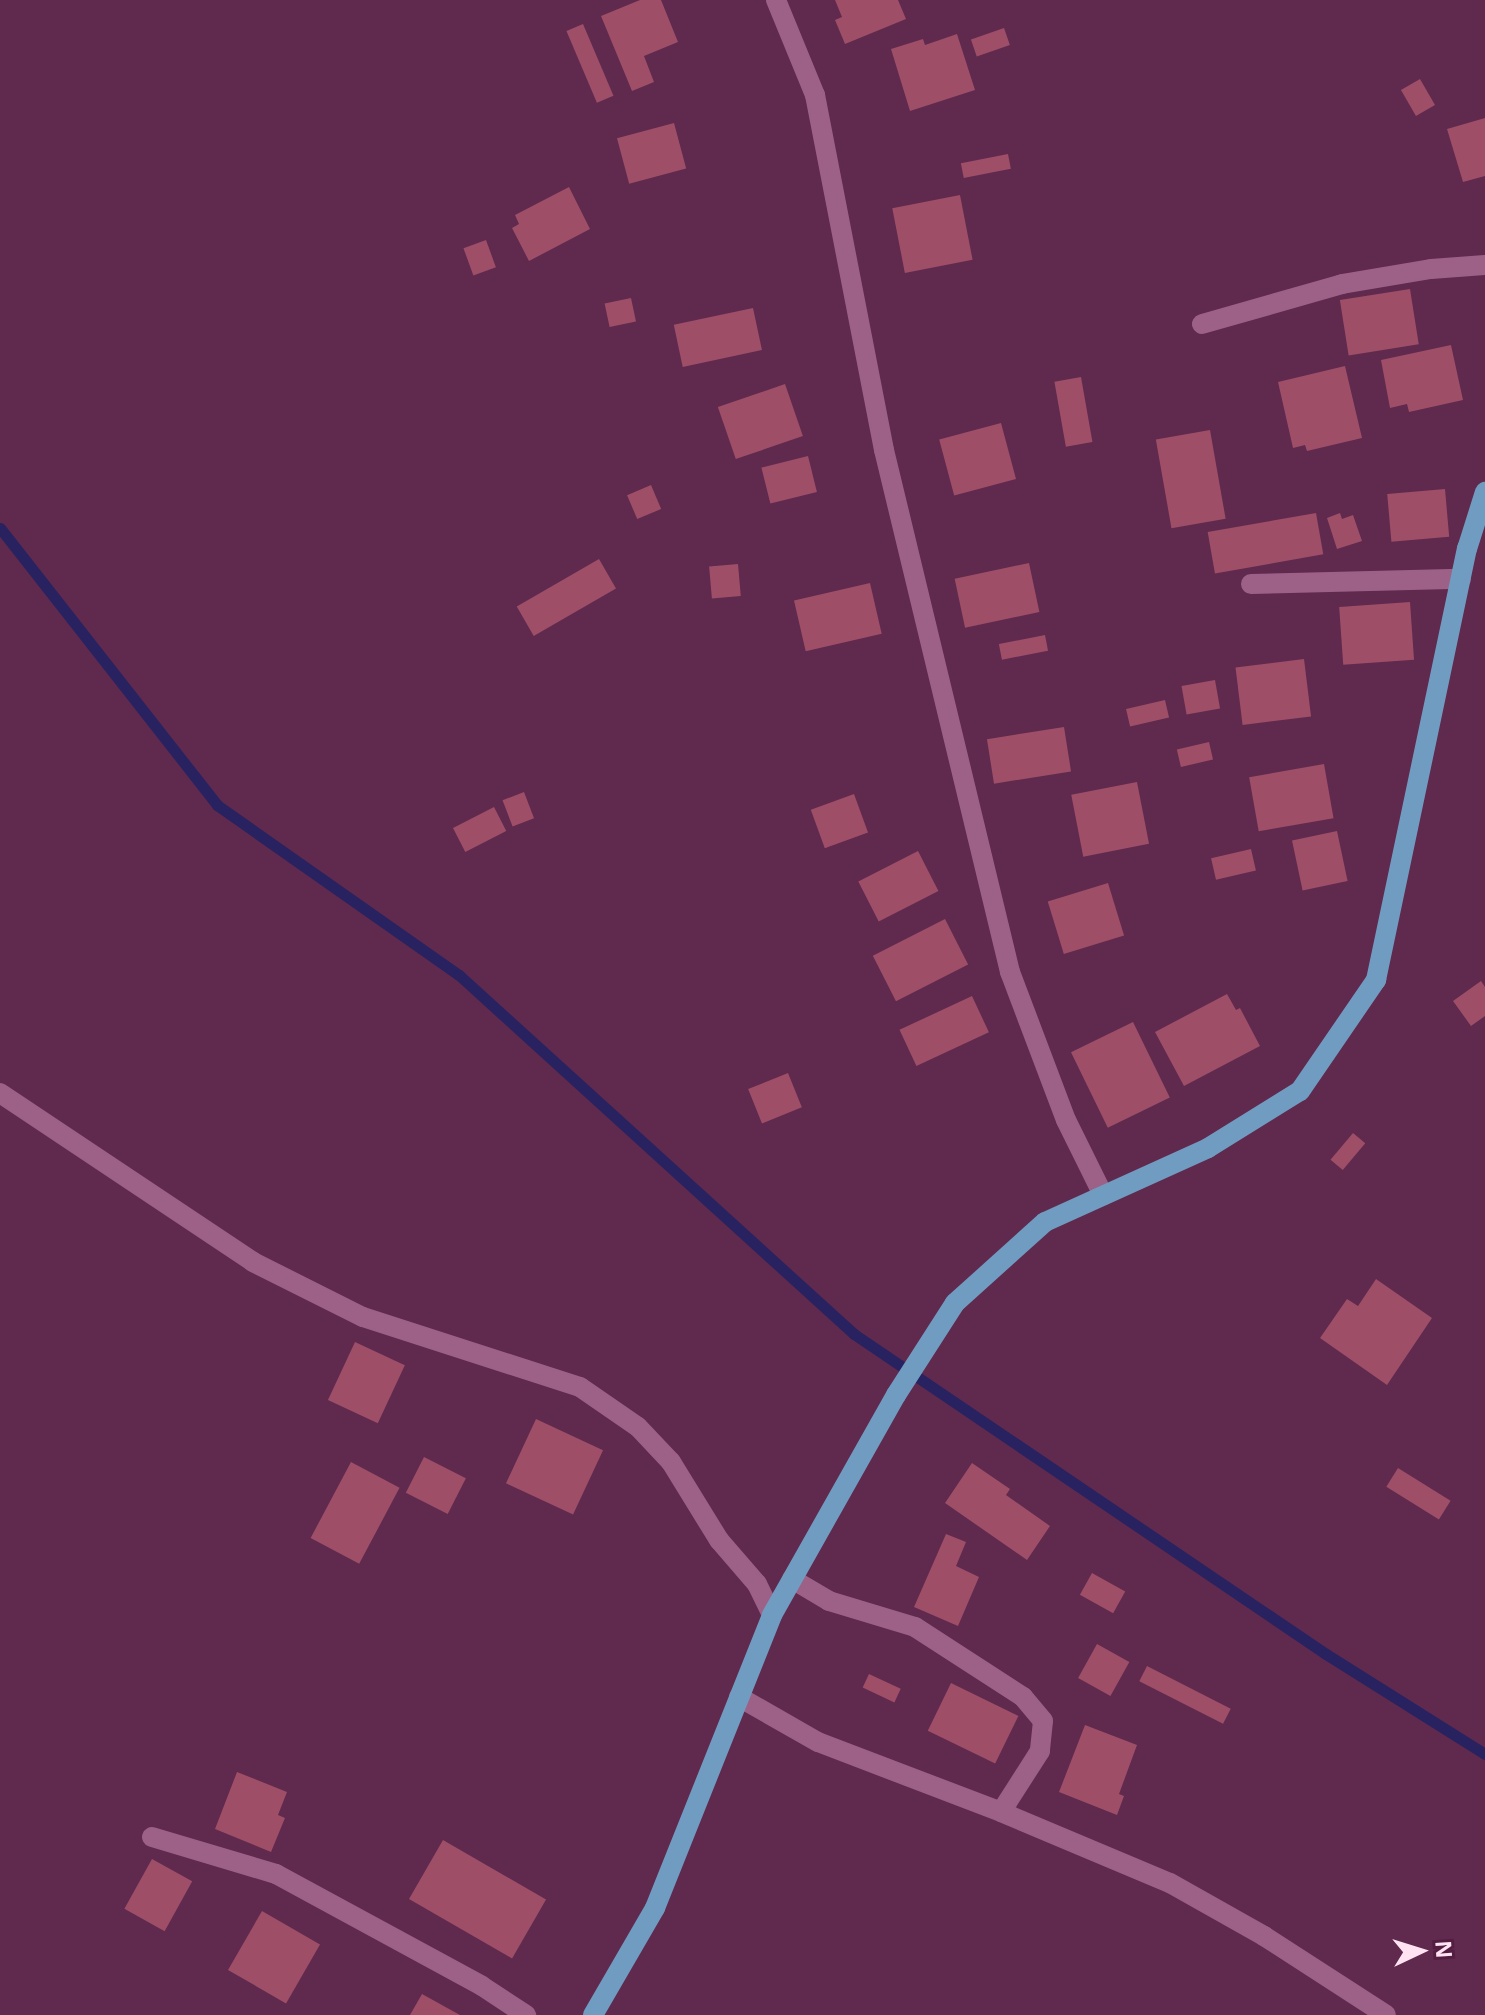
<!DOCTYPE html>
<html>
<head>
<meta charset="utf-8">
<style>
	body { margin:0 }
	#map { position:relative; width:1485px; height:2015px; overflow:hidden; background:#60294e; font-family:"Noto Sans",sans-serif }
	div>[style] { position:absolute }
	.stream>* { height:11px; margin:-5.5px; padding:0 5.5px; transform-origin:5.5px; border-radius:5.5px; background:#282261 }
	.building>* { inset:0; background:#9e4e67; transform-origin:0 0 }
	.minor>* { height:20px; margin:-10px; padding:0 10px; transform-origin:10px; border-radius:10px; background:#9d6187 }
	.major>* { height:20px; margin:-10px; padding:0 10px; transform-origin:10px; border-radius:10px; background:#719cc1 }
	span { translate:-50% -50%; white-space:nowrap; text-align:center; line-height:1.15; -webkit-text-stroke:8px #541e43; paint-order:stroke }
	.north { position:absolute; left:1381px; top:1911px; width:80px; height:80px; -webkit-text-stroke:6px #541e43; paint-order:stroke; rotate:86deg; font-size:22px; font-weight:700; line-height:32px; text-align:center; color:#ffe3f3 }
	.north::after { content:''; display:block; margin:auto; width:28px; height:36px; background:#ffe3f3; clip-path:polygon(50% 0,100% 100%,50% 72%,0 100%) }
</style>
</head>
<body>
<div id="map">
	<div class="stream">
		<div style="left:0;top:528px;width:352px;rotate:51.9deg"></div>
		<div style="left:217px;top:805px;width:296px;rotate:35.1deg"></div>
		<div style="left:459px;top:975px;width:534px;rotate:42.27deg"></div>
		<div style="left:854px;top:1334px;width:570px;rotate:34.14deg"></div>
		<div style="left:1326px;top:1654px;width:188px;rotate:32.2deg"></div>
	</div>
	<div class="building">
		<div style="clip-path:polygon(640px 0,661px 0,678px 42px,644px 56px,654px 82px,632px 91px,601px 16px)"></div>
		<div style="clip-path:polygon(835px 0,898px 0,906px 19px,845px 44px,835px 20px,842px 17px)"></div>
		<div style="left:583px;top:24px;width:78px;height:18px;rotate:67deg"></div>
		<div style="left:1004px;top:28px;width:18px;height:35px;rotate:71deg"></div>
		<div style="clip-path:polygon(957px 34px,975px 90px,910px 111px,891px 49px,923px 39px,925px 45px)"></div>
		<div style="left:1420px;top:79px;width:30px;height:22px;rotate:60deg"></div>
		<div style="clip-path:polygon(1485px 118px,1485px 176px,1463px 182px,1447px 129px)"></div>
		<div style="left:674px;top:123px;width:47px;height:59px;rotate:75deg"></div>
		<div style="left:1008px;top:154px;width:15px;height:48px;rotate:79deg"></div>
		<div style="clip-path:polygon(569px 187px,590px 229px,529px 261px,512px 228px,519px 224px,515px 215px)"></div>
		<div style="left:960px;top:195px;width:66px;height:69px;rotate:79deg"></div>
		<div style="left:486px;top:240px;width:29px;height:24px;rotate:70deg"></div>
		<div style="left:1410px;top:289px;width:56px;height:71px;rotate:81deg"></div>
		<div style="left:631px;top:298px;width:24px;height:27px;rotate:78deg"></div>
		<div style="left:753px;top:308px;width:43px;height:81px;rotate:78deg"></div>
		<div style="clip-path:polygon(1451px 345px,1463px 400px,1409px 412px,1407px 404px,1390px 408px,1381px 360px)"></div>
		<div style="clip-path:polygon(1345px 366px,1362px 438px,1307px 451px,1305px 445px,1293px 448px,1278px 382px)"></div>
		<div style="left:1081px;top:377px;width:66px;height:27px;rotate:80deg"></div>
		<div style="left:785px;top:384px;width:55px;height:71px;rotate:71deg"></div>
		<div style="left:1001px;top:423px;width:58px;height:64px;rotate:75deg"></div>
		<div style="left:1210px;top:430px;width:90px;height:55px;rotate:80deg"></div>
		<div style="left:808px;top:456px;width:37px;height:48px;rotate:76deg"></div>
		<div style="left:651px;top:485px;width:26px;height:26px;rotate:67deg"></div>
		<div style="left:1445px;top:489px;width:48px;height:58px;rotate:85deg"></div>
		<div style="left:1316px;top:513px;width:42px;height:110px;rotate:80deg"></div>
		<div style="clip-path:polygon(1340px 513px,1342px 519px,1353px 515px,1362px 541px,1337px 549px,1327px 518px)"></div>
		<div style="left:599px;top:559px;width:34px;height:95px;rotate:60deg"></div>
		<div style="left:1029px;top:563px;width:50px;height:76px;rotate:78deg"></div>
		<div style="left:738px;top:564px;width:32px;height:29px;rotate:85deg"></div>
		<div style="left:870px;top:583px;width:52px;height:78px;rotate:77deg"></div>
		<div style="left:1410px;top:602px;width:58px;height:71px;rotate:86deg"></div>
		<div style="left:1045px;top:635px;width:16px;height:47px;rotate:79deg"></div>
		<div style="left:1304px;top:659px;width:58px;height:69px;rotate:83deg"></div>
		<div style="left:1215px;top:680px;width:29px;height:34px;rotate:80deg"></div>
		<div style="left:1165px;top:700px;width:18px;height:40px;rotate:77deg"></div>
		<div style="left:1064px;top:727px;width:45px;height:78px;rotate:81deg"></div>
		<div style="left:1209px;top:742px;width:18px;height:33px;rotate:77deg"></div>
		<div style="left:1324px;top:764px;width:55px;height:76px;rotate:80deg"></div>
		<div style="left:1137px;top:782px;width:63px;height:67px;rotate:79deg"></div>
		<div style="left:524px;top:792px;width:28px;height:23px;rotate:69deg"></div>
		<div style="left:854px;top:794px;width:41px;height:46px;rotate:70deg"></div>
		<div style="left:494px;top:807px;width:27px;height:46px;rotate:63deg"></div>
		<div style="left:1337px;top:831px;width:51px;height:46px;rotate:78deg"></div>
		<div style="left:1251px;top:849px;width:22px;height:41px;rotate:77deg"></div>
		<div style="left:918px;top:851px;width:45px;height:67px;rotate:63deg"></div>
		<div style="left:1108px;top:883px;width:55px;height:63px;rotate:73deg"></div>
		<div style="left:945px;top:919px;width:51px;height:81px;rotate:63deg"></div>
		<div style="clip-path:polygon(1481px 981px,1485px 987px,1485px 1016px,1471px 1026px,1453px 1001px)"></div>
		<div style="clip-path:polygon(1227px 994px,1236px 1010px,1240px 1008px,1260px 1046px,1184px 1086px,1155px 1032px)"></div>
		<div style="left:972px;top:996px;width:40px;height:80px;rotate:65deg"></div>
		<div style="left:1133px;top:1022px;width:84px;height:69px;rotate:64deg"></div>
		<div style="left:788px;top:1073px;width:37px;height:43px;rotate:68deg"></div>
		<div style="left:1353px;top:1133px;width:16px;height:35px;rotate:40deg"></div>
		<div style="clip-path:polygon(1376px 1279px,1432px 1318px,1387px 1385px,1320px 1338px,1347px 1299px,1358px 1306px)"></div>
		<div style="left:355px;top:1342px;width:55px;height:64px;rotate:25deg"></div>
		<div style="left:536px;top:1419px;width:74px;height:71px;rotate:25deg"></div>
		<div style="left:424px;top:1457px;width:47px;height:40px;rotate:27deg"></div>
		<div style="left:351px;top:1462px;width:55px;height:86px;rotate:28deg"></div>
		<div style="clip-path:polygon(972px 1463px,1010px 1489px,1006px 1495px,1050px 1526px,1027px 1560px,945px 1503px)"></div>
		<div style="left:1398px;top:1468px;width:62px;height:22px;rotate:32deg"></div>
		<div style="clip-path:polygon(946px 1534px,966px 1542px,956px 1566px,979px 1577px,958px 1626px,914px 1607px)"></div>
		<div style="left:1092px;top:1573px;width:38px;height:25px;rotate:29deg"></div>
		<div style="left:1097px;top:1644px;width:37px;height:39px;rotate:29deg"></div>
		<div style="left:1147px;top:1666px;width:94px;height:17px;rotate:27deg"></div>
		<div style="left:869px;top:1674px;width:35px;height:15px;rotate:25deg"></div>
		<div style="left:951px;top:1683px;width:75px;height:53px;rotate:26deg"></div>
		<div style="clip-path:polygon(1085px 1725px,1137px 1745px,1119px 1794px,1124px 1796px,1117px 1815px,1059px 1792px)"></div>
		<div style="clip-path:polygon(237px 1772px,287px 1792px,278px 1815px,285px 1818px,271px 1852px,215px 1829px)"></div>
		<div style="left:443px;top:1840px;width:119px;height:68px;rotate:30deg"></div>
		<div style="left:152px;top:1859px;width:46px;height:57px;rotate:29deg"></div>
		<div style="left:262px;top:1911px;width:67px;height:68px;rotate:30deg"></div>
		<div style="clip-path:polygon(422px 1994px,460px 2015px,410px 2015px)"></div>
	</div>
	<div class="minor">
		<div style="left:776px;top:0;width:103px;rotate:67.7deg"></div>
		<div style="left:815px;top:95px;width:362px;rotate:79deg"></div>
		<div style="left:884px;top:450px;width:537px;rotate:76.43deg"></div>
		<div style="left:1010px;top:972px;width:158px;rotate:69.3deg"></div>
		<div style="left:1066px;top:1120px;width:84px;rotate:63.7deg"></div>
		<div style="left:1202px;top:324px;width:146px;rotate:-15.9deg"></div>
		<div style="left:1342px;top:284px;width:90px;rotate:-9.6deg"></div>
		<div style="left:1431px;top:269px;width:54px;rotate:-4.2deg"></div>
		<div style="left:1251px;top:584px;width:210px;rotate:-1.4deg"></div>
		<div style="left:0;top:1093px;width:304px;rotate:33.7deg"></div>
		<div style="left:253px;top:1262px;width:123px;rotate:26.6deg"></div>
		<div style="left:363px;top:1317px;width:228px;rotate:17.9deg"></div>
		<div style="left:580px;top:1387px;width:70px;rotate:34.6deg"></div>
		<div style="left:638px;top:1427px;width:48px;rotate:46.7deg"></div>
		<div style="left:671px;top:1462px;width:92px;rotate:58.4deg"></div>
		<div style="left:719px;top:1540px;width:58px;rotate:49.2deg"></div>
		<div style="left:757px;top:1584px;width:34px;rotate:64deg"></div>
		<div style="left:792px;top:1579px;width:43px;rotate:30.7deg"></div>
		<div style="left:829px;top:1601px;width:90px;rotate:16.8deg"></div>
		<div style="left:915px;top:1627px;width:129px;rotate:32.9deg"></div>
		<div style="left:1023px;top:1697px;width:31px;rotate:50deg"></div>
		<div style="left:1043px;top:1721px;width:30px;rotate:96deg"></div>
		<div style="left:1040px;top:1751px;width:72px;rotate:122.6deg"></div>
		<div style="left:739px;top:1697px;width:91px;rotate:29.7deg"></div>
		<div style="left:818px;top:1742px;width:196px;rotate:20.9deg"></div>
		<div style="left:1001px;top:1812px;width:183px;rotate:22.8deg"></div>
		<div style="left:1170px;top:1883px;width:108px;rotate:29.4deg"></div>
		<div style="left:1264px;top:1936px;width:145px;rotate:32.9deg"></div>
		<div style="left:152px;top:1837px;width:129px;rotate:16.6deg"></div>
		<div style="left:276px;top:1874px;width:234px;rotate:28.5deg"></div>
		<div style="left:482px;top:1986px;width:53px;rotate:33.4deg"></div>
	</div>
	<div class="major">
		<div style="left:593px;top:2015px;width:124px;rotate:-59.9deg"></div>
		<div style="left:655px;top:1908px;width:315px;rotate:-68.2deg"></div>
		<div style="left:772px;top:1615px;width:253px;rotate:-60.6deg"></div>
		<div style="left:896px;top:1395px;width:109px;rotate:-57.3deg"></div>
		<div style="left:955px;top:1303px;width:121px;rotate:-42deg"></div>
		<div style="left:1045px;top:1222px;width:179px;rotate:-24.4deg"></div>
		<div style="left:1208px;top:1148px;width:108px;rotate:-31.8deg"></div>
		<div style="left:1300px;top:1091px;width:135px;rotate:-55.6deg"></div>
		<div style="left:1376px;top:980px;width:441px;rotate:-78.1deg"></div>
		<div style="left:1467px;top:549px;width:60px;rotate:-72.5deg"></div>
	</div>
	<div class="north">N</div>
</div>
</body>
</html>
